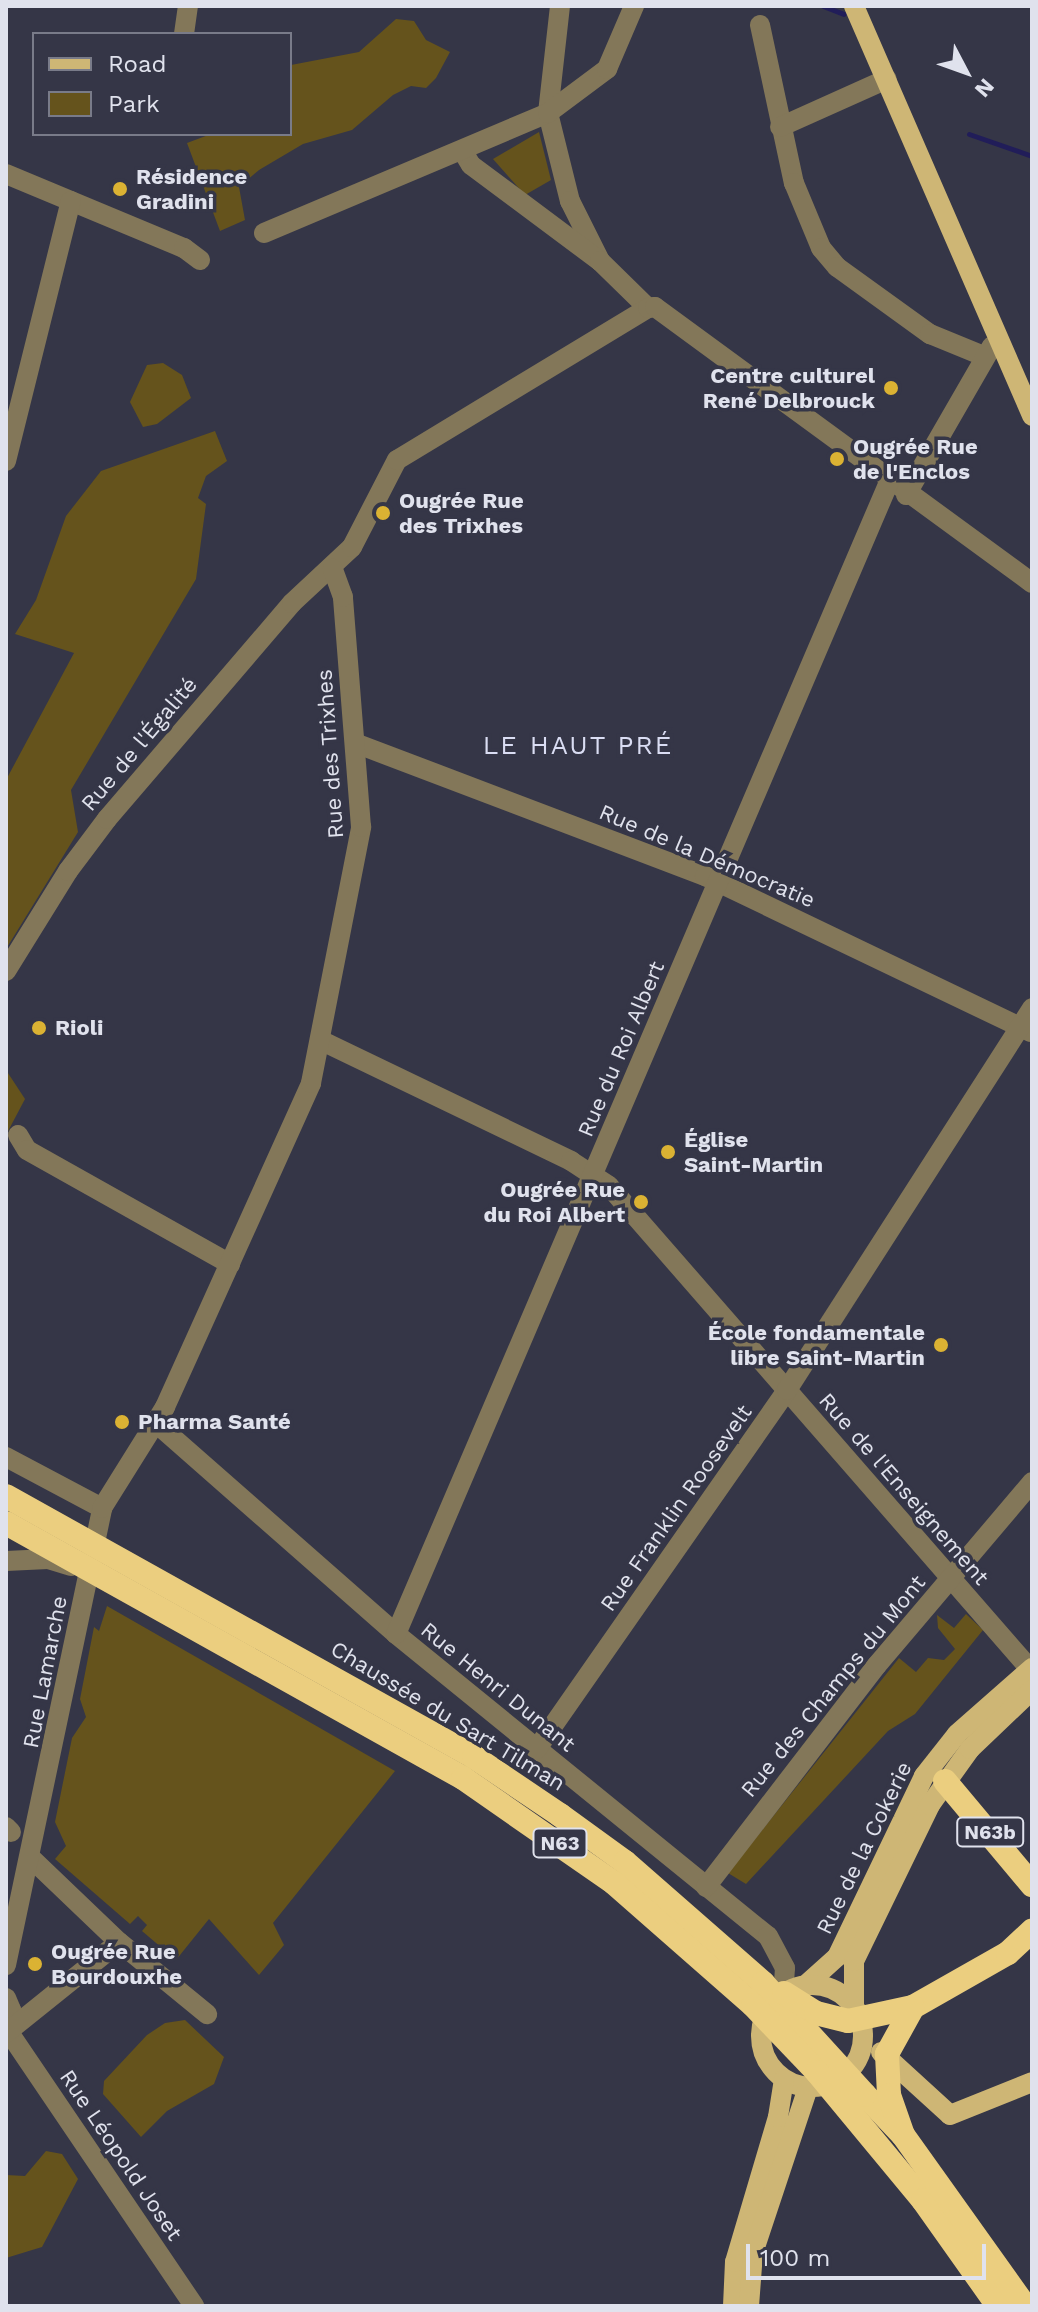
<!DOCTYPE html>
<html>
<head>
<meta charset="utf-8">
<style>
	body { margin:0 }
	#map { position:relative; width:1038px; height:2312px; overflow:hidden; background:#353647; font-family:"Work Sans",sans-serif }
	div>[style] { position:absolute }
	.green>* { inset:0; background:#65531c }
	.stream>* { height:5px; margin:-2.5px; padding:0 2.5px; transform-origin:2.5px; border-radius:2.5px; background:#211d59 }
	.minor>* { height:20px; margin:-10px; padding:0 10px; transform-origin:10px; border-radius:10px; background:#837759 }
	.major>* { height:20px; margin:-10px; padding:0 10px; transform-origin:10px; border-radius:10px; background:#ceb675 }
	.major>.ring { margin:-10px; padding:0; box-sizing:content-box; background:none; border:20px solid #ceb675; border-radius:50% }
	.highway>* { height:24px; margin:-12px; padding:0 12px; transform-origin:12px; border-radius:12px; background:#ebce7f }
	.rail>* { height:8px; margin-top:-4px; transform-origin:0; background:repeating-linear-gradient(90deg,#353647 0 15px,#8f909e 0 30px); box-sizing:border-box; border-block:2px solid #8f909e }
	.highway-bridge>* { height:24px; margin:-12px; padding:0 12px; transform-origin:12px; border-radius:12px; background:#ebce7f }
	.dots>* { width:22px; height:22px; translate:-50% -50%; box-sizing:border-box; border:4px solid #353647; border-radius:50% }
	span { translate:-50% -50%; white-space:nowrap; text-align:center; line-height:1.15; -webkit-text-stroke:7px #353647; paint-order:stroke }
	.shield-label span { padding:2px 6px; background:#353647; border:2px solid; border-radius:6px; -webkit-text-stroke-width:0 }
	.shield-label { font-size:20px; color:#e0e2ed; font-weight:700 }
	.poi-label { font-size:22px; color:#e0e2ed; font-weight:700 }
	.left { translate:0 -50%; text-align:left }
	.right { translate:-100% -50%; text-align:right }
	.street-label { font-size:22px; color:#e0e2ed }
	.quarter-label { font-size:26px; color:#daddf3; letter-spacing:2px }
	.frame { position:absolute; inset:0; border:8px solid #e0e2ed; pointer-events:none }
	.legend { position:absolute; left:32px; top:32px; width:260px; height:104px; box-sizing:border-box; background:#353647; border:2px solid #797b89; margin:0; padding:10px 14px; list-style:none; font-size:24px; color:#e0e2ed }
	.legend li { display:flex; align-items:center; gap:16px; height:40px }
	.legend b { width:40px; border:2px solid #797b89 }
	.north { position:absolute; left:926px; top:32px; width:80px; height:80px; -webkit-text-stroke:6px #353647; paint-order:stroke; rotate:131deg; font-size:22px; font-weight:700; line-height:32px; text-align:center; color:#e0e2ed }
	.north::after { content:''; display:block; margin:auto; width:28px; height:36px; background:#e0e2ed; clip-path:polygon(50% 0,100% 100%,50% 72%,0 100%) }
	.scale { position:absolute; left:746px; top:2244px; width:240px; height:36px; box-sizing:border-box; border:4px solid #e0e2ed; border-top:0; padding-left:10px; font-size:24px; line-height:28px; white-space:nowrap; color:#e0e2ed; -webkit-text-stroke:6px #353647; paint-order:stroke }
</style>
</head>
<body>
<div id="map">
	<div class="green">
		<div style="clip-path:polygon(396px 19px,414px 21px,426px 40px,450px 52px,436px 78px,426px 88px,411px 86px,393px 95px,352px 130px,303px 144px,259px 170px,239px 187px,245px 220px,220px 231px,187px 143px,211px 134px,290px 134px,291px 65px,359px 52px)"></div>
		<div style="clip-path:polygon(539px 132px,551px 180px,525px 195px,493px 159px)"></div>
		<div style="clip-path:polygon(163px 363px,182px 375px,191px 398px,157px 424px,143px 427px,130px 402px,147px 365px)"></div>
		<div style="clip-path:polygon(215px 431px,227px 461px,206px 476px,198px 498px,206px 504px,196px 579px,71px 790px,78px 832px,6px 949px,6px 780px,74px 653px,15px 634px,36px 600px,66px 516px,101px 471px)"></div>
		<div style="clip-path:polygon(6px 1070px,25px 1099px,6px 1135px)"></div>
		<div style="clip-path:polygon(107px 1606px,395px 1771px,273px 1923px,284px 1945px,259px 1975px,209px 1919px,176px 1960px,142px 1931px,147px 1925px,138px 1916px,130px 1924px,55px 1859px,66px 1846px,55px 1822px,72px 1738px,86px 1717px,80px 1699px,94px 1627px,99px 1631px)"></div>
		<div style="clip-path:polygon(966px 1614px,983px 1630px,915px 1714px,888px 1731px,746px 1884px,728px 1873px,899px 1658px,916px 1672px,928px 1658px,944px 1660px,955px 1649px,938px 1628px,937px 1615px,954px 1628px)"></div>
		<div style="clip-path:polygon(185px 2020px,224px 2057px,214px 2084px,167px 2111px,141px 2137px,103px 2094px,104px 2081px,147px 2035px,165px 2023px)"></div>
		<div style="clip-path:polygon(46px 2151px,62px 2154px,78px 2179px,42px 2247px,6px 2258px,6px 2175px,25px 2176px)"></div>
	</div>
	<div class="stream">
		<div style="left:823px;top:6px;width:22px;rotate:21deg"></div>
		<div style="left:969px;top:134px;width:67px;rotate:19.2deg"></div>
	</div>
	<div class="minor">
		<div style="left:560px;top:6px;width:108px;rotate:96.4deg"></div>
		<div style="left:548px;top:113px;width:91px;rotate:76deg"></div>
		<div style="left:570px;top:201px;width:67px;rotate:63.4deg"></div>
		<div style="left:760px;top:25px;width:162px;rotate:77.9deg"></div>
		<div style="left:794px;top:183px;width:70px;rotate:67.4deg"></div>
		<div style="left:821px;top:248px;width:25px;rotate:50deg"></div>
		<div style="left:837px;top:267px;width:115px;rotate:35.8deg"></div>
		<div style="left:930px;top:334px;width:58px;rotate:22.2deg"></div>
		<div style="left:184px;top:34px;width:28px;rotate:-82deg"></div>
		<div style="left:780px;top:127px;width:117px;rotate:-24.2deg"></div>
		<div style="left:462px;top:150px;width:17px;rotate:59deg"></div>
		<div style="left:471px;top:165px;width:161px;rotate:36.7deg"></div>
		<div style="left:600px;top:261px;width:67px;rotate:44.4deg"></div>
		<div style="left:6px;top:174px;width:193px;rotate:22.6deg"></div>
		<div style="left:184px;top:248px;width:20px;rotate:37deg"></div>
		<div style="left:264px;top:233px;width:308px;rotate:-22.9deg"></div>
		<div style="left:548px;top:113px;width:74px;rotate:-36.7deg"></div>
		<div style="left:607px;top:69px;width:69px;rotate:-66.8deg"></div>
		<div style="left:6px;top:461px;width:268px;rotate:-76deg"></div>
		<div style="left:906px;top:495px;width:172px;rotate:-60deg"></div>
		<div style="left:355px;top:743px;width:374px;rotate:20.8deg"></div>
		<div style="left:705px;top:876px;width:361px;rotate:25.6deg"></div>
		<div style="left:6px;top:971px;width:118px;rotate:-58.2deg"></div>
		<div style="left:68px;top:871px;width:65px;rotate:-53.1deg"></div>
		<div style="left:107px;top:819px;width:284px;rotate:-49.4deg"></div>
		<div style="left:292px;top:603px;width:82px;rotate:-43deg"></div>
		<div style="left:352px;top:547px;width:98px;rotate:-62.7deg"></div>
		<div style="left:397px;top:460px;width:293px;rotate:-31.2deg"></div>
		<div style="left:648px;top:308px;width:7px;rotate:-8deg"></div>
		<div style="left:655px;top:307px;width:467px;rotate:36.2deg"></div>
		<div style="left:320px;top:1040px;width:279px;rotate:25.7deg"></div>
		<div style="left:571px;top:1161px;width:45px;rotate:33.3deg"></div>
		<div style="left:609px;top:1186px;width:641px;rotate:48.92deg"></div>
		<div style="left:18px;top:1135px;width:17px;rotate:59deg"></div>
		<div style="left:27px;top:1150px;width:233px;rotate:29.3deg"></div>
		<div style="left:156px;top:1423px;width:320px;rotate:41.3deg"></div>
		<div style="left:396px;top:1634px;width:479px;rotate:39.1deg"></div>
		<div style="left:768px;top:1936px;width:36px;rotate:62deg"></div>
		<div style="left:785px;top:1968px;width:27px;rotate:94deg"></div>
		<div style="left:6px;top:1457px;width:109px;rotate:28deg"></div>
		<div style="left:6px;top:1561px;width:42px;rotate:-2.7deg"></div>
		<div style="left:48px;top:1559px;width:24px;rotate:17deg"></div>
		<div style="left:396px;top:1634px;width:1253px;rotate:-66.83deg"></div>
		<div style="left:536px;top:1750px;width:439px;rotate:-55.1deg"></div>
		<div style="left:787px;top:1390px;width:454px;rotate:-57.3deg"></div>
		<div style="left:6px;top:1827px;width:7px;rotate:45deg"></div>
		<div style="left:32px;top:1859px;width:120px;rotate:43.7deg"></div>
		<div style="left:119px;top:1942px;width:114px;rotate:39.3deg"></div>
		<div style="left:706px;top:1887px;width:280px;rotate:-52.4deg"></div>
		<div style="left:877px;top:1665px;width:240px;rotate:-49.7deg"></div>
		<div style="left:6px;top:1965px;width:467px;rotate:-78.1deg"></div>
		<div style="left:102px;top:1508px;width:119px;rotate:-58deg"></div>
		<div style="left:165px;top:1407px;width:355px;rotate:-65.7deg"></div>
		<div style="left:311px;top:1083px;width:261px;rotate:-78.9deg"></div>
		<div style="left:361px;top:827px;width:231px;rotate:-94.5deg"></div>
		<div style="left:343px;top:597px;width:30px;rotate:-110deg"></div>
		<div style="left:6px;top:1998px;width:13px;rotate:67deg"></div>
		<div style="left:11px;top:2010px;width:21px;rotate:98deg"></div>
		<div style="left:8px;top:2031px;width:332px;rotate:55.9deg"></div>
		<div style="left:6px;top:2033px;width:145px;rotate:-38.8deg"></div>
	</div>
	<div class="major">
		<div style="left:854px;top:6px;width:447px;rotate:66.5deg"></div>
		<div style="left:808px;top:1983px;width:39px;rotate:-42deg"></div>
		<div style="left:837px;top:1957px;width:201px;rotate:-64.3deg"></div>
		<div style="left:924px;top:1776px;width:53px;rotate:-51.8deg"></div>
		<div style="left:957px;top:1734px;width:100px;rotate:-41.3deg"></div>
		<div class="ring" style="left:761px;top:1985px;width:82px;height:82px"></div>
		<div style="left:854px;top:2008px;width:47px;rotate:-90deg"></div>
		<div style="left:854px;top:1961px;width:174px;rotate:-64deg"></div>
		<div style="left:930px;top:1805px;width:69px;rotate:-54.5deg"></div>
		<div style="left:970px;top:1749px;width:86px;rotate:-43.6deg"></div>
		<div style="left:881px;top:2052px;width:93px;rotate:42.4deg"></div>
		<div style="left:950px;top:2115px;width:88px;rotate:-21.9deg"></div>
		<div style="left:733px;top:2306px;width:44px;rotate:-87.4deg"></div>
		<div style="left:735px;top:2262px;width:151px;rotate:-73.5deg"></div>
		<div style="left:778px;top:2117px;width:38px;rotate:-81deg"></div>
		<div style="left:749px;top:2306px;width:53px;rotate:-85.7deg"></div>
		<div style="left:753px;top:2253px;width:174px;rotate:-71.6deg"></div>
	</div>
	<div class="highway">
		<div style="left:945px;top:1781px;width:136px;rotate:50.1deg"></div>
		<div style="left:913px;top:2007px;width:109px;rotate:-29.6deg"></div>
		<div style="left:1008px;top:1953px;width:33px;rotate:-43deg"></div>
		<div style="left:865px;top:2095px;width:55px;rotate:46.5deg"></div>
	</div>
	<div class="rail">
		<div style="left:1024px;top:2306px;width:12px;rotate:-48deg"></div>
	</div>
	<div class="highway-bridge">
		<div style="left:6px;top:1496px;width:536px;rotate:29.15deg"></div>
		<div style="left:474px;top:1757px;width:104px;rotate:34deg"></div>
		<div style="left:560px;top:1815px;width:80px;rotate:35.9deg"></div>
		<div style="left:625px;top:1862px;width:184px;rotate:41.2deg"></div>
		<div style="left:763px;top:1983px;width:151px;rotate:47.7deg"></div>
		<div style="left:6px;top:1523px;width:523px;rotate:29.16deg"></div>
		<div style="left:463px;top:1778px;width:184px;rotate:34.8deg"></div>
		<div style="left:614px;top:1883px;width:185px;rotate:41.3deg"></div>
		<div style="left:753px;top:2005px;width:93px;rotate:46.3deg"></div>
		<div style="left:817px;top:2072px;width:166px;rotate:50.4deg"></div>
		<div style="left:923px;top:2200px;width:130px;rotate:54.7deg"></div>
		<div style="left:784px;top:1993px;width:38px;rotate:32deg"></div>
		<div style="left:816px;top:2013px;width:33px;rotate:14deg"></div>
		<div style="left:848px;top:2021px;width:66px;rotate:-12.2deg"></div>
		<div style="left:913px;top:2007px;width:54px;rotate:119deg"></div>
		<div style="left:887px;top:2054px;width:41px;rotate:87.2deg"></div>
		<div style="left:889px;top:2095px;width:42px;rotate:70.7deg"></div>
		<div style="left:903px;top:2135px;width:210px;rotate:54.5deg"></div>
	</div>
	<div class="dots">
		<div style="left:120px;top:189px;background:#dbb233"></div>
		<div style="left:891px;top:388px;background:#dbb233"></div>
		<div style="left:837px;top:459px;background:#dbb233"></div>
		<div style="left:383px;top:513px;background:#dbb233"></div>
		<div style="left:39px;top:1028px;background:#dbb233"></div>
		<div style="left:668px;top:1152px;background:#dbb233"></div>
		<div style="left:641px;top:1202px;background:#dbb233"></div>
		<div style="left:941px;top:1345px;background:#dbb233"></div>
		<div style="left:122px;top:1422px;background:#dbb233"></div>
		<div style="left:35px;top:1964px;background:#dbb233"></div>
	</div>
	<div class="shield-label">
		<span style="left:990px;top:1832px">N63b</span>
		<span style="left:560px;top:1843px">N63</span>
	</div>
	<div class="poi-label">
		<span class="left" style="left:136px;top:189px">Résidence<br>Gradini</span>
		<span class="right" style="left:875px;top:388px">Centre culturel<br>René Delbrouck</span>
		<span class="left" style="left:853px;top:459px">Ougrée Rue<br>de l'Enclos</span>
		<span class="left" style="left:399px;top:513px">Ougrée Rue<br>des Trixhes</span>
		<span class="left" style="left:55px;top:1028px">Rioli</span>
		<span class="left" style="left:684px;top:1152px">Église<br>Saint-Martin</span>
		<span class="right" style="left:625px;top:1202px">Ougrée Rue<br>du Roi Albert</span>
		<span class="right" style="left:925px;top:1345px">École fondamentale<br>libre Saint-Martin</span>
		<span class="left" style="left:138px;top:1422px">Pharma Santé</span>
		<span class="left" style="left:51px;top:1964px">Ougrée Rue<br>Bourdouxhe</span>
	</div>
	<div class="street-label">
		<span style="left:139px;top:744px;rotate:-50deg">Rue de l'Égalité</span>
		<span style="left:330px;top:754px;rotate:-94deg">Rue des Trixhes</span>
		<span style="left:707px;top:856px;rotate:23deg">Rue de la Démocratie</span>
		<span style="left:621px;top:1049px;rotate:-67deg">Rue du Roi Albert</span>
		<span style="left:904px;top:1489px;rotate:49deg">Rue de l'Enseignement</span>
		<span style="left:676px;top:1508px;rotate:-55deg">Rue Franklin Roosevelt</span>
		<span style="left:45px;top:1672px;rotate:-79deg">Rue Lamarche</span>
		<span style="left:833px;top:1686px;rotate:-51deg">Rue des Champs du Mont</span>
		<span style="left:498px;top:1687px;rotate:39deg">Rue Henri Dunant</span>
		<span style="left:448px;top:1716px;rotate:31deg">Chaussée du Sart Tilman</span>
		<span style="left:864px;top:1848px;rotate:-64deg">Rue de la Cokerie</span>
		<span style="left:121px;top:2155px;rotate:56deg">Rue Léopold Joset</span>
	</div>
	<div class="quarter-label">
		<span style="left:578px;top:746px">LE HAUT PRÉ</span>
	</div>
	<div class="frame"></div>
	<ul class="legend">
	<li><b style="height:10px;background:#ceb675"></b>Road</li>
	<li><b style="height:22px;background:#65531c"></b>Park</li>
	</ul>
	<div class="north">N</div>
	<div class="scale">100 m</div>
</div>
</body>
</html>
